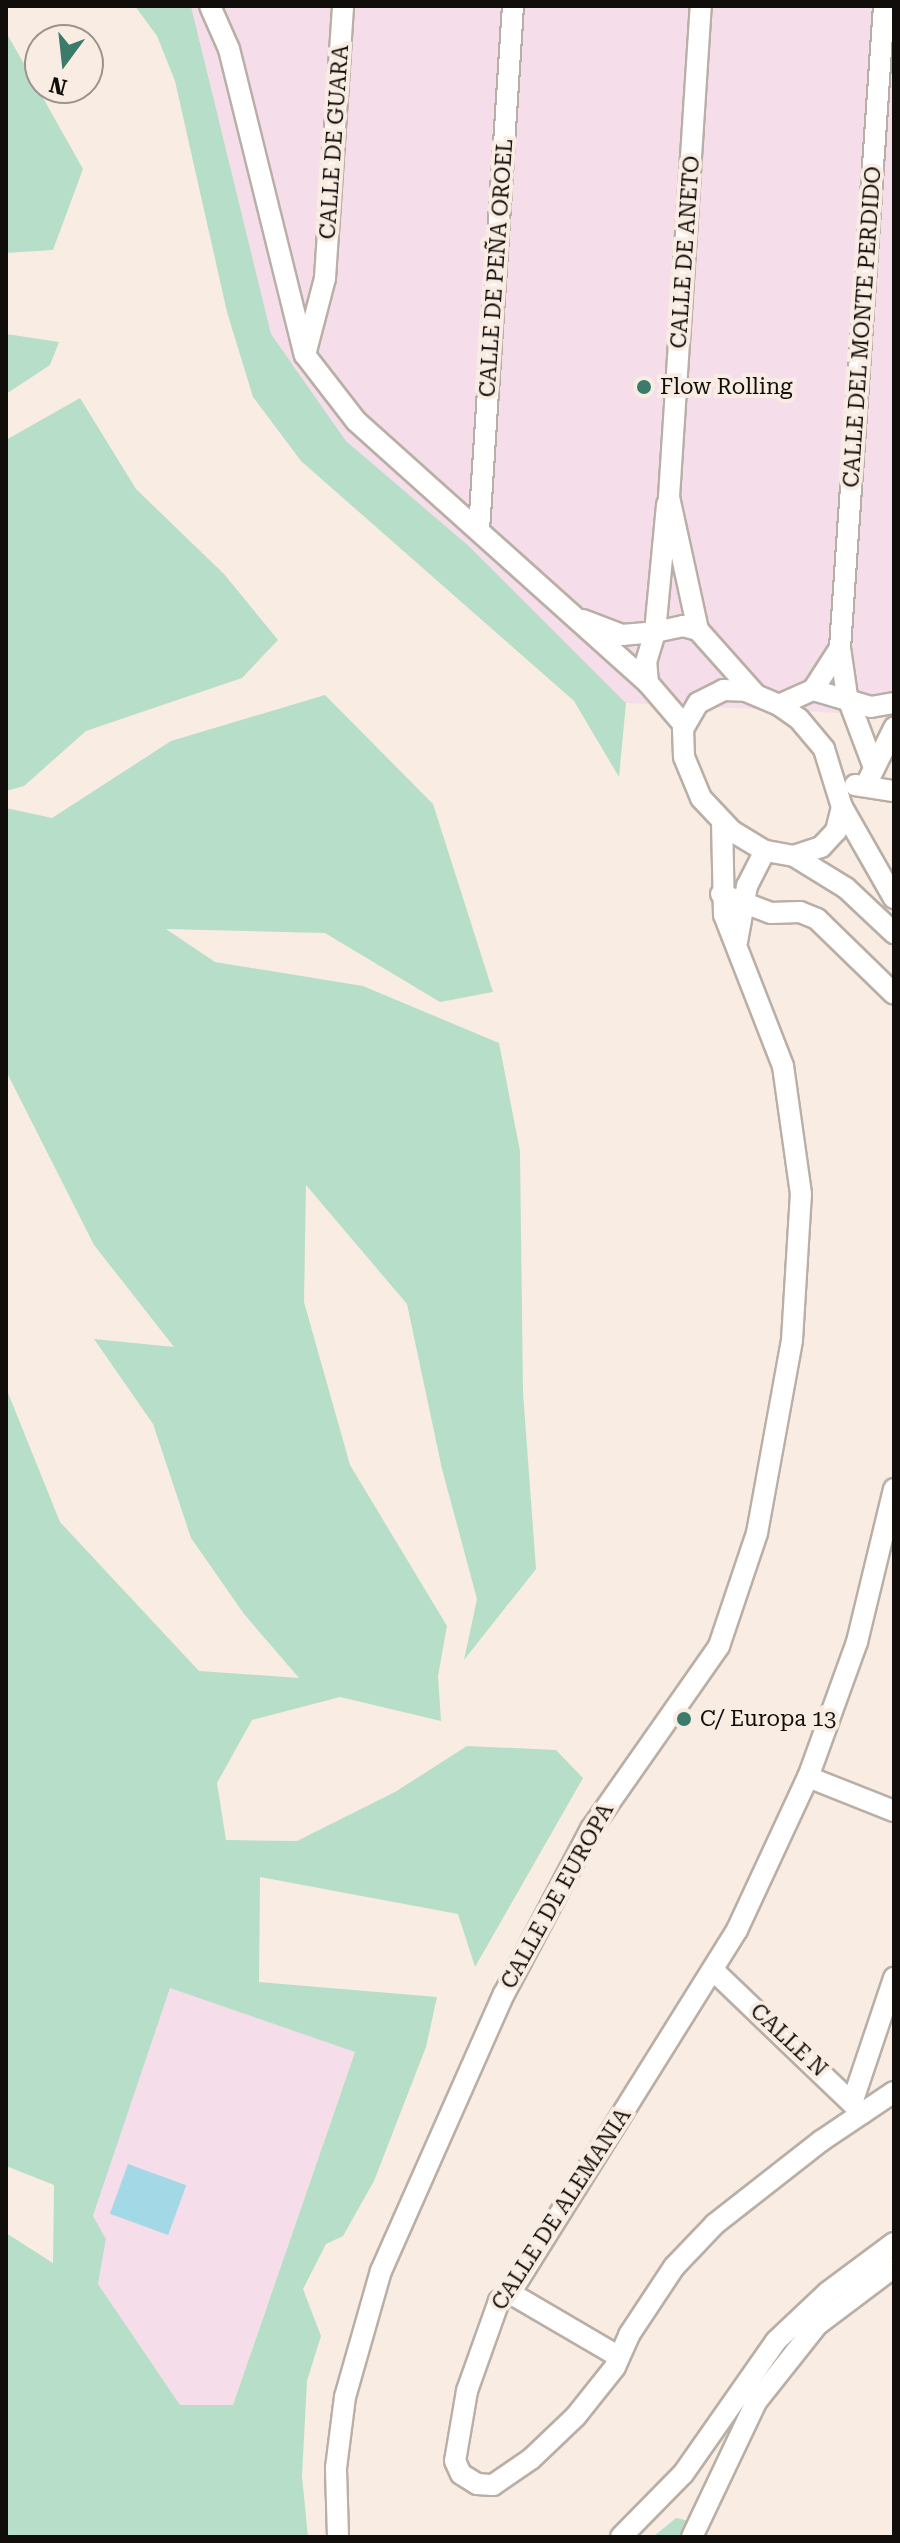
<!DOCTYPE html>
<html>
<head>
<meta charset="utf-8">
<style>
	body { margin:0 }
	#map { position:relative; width:900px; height:2543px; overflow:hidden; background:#f9ede3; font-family:"Roboto Serif",serif }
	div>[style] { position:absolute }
	.industrial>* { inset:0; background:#f5deea }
	.green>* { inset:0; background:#b7dec9 }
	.water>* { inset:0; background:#a3d8e7; transform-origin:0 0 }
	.roads { filter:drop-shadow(2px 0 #baafa6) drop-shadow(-2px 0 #baafa6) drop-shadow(0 2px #baafa6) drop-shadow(0 -2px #baafa6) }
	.minor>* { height:20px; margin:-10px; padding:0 10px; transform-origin:10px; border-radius:10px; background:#fff }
	.dots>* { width:22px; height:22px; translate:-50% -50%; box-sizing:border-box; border:4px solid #f9ede3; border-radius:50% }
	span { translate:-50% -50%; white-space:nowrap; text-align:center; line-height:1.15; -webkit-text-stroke:8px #f9ede3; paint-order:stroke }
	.street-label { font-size:22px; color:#110d0a }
	.poi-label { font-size:22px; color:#110d0a }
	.left { translate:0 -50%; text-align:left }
	.frame { position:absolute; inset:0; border:8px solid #110d0a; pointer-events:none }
	.north { position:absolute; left:24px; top:24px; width:80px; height:80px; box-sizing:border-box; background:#f9ede3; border:2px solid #9c938c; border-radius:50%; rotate:195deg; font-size:22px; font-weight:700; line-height:32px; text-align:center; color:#110d0a }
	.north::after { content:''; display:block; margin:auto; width:28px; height:36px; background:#3a7b6c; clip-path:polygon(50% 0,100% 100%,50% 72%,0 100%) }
</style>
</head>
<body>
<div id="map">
	<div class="industrial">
		<div style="clip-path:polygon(191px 6px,894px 6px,894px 703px,861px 714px,626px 703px,470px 547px,346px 441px,271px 334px)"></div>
		<div style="clip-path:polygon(170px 1988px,355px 2051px,233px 2405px,180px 2405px,98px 2284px,106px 2239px,93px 2217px)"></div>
	</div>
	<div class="green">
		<div style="clip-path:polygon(135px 6px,191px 6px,271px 334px,346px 441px,470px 547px,626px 703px,619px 777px,574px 701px,301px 461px,253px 397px,227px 312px,175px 81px,157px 36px)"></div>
		<div style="clip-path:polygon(6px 32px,83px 169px,53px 250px,6px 253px)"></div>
		<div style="clip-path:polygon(6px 334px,59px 342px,50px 365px,6px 394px)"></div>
		<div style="clip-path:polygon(80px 398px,136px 489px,224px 574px,278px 640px,242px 678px,86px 731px,24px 786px,6px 791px,6px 440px)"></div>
		<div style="clip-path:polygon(evenodd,325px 695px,433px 804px,493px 992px,440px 1002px,325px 933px,166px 929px,215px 962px,363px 986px,499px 1043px,520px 1151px,523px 1392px,536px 1569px,464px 1660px,477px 1599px,442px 1469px,407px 1304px,306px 1185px,304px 1302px,350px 1465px,447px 1626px,438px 1676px,441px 1721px,340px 1697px,252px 1720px,217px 1783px,226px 1840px,297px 1841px,395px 1792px,467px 1746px,556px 1750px,583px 1778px,475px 1967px,458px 1914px,260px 1877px,259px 1982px,437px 1997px,426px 2047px,374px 2181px,343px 2236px,326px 2244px,303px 2289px,321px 2336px,307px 2381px,302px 2476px,308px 2537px,6px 2537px,6px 2233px,53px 2263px,54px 2185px,6px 2166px,6px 1388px,60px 1522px,199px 1671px,299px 1678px,244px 1614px,191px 1538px,153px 1424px,94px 1339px,174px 1347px,94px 1245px,6px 1071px,6px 808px,52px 818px,171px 741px,325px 695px,170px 1988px,355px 2052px,233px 2405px,180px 2405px,98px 2284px,106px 2239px,93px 2216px,170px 1988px)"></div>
		<div style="clip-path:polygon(676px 2518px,698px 2523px,692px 2537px,653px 2537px)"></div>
	</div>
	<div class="water">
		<div style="left:128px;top:2164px;width:62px;height:53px;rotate:20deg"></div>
	</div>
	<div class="roads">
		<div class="minor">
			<div style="left:210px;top:6px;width:47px;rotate:66.2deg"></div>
			<div style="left:229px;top:49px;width:315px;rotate:76.1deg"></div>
			<div style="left:305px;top:355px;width:83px;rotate:52.3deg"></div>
			<div style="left:356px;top:421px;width:392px;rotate:41.9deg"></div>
			<div style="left:305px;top:355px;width:80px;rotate:-75.4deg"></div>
			<div style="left:325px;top:278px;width:273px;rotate:-86.2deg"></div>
			<div style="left:479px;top:530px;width:525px;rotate:-86.29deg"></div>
			<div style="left:583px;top:620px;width:42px;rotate:21deg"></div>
			<div style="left:622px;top:635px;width:33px;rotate:-5deg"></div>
			<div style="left:655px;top:632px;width:128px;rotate:-84.6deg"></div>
			<div style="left:698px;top:630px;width:136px;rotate:-102.3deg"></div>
			<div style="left:669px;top:497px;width:492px;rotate:-86.3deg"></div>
			<div style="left:723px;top:690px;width:23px;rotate:2deg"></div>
			<div style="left:746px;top:691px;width:36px;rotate:23deg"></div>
			<div style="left:779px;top:705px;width:24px;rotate:35deg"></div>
			<div style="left:799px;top:719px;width:39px;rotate:50deg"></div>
			<div style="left:824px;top:749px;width:61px;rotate:72.8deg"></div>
			<div style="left:842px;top:807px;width:25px;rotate:104deg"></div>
			<div style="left:836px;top:831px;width:22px;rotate:133deg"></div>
			<div style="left:821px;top:847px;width:28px;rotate:162deg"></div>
			<div style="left:794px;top:856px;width:29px;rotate:-170deg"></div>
			<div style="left:765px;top:851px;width:37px;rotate:-149deg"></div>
			<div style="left:733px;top:832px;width:47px;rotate:-133.3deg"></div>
			<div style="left:701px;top:798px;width:44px;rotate:-112.5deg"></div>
			<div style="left:684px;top:757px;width:28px;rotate:-92deg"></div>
			<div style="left:683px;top:729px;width:30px;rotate:-60deg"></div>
			<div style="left:698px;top:703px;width:28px;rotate:-27deg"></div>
			<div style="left:813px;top:690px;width:60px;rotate:16.3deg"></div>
			<div style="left:871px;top:707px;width:23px;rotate:-10deg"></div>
			<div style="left:779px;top:705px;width:37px;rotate:-24deg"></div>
			<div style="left:813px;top:690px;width:50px;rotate:-57.3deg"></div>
			<div style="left:684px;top:725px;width:55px;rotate:-130.6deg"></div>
			<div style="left:648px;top:683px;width:21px;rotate:-95deg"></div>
			<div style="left:646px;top:662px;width:31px;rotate:-73deg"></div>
			<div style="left:655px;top:632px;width:29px;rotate:-12deg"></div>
			<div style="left:683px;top:626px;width:16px;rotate:15deg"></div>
			<div style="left:698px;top:630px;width:86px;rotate:48.3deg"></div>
			<div style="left:873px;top:765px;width:74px;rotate:-110.6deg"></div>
			<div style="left:847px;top:696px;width:49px;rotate:-98.3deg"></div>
			<div style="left:840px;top:648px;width:644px;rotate:-86.08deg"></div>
			<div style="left:855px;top:785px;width:39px;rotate:9deg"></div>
			<div style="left:866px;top:785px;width:64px;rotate:-63.8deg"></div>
			<div style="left:842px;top:807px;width:105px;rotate:60.3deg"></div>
			<div style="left:794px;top:856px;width:61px;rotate:31.6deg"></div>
			<div style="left:846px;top:888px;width:66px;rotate:43.2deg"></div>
			<div style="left:721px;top:894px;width:53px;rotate:20.8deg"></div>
			<div style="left:771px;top:913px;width:29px;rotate:-2deg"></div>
			<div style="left:800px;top:912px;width:18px;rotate:22deg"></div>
			<div style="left:817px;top:919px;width:107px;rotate:44.2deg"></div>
			<div style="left:737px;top:942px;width:57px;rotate:-79.9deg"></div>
			<div style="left:747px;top:886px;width:39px;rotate:-63deg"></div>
			<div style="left:894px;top:1489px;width:157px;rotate:103.6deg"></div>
			<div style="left:857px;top:1642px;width:144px;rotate:109.9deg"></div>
			<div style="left:808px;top:1777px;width:169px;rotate:114.9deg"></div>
			<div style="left:737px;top:1930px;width:428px;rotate:122deg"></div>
			<div style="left:510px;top:2293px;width:14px;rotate:144deg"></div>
			<div style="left:499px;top:2301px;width:96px;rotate:109.6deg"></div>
			<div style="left:467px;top:2391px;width:71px;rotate:99.7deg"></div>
			<div style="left:455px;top:2461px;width:14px;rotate:65deg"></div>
			<div style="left:461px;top:2474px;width:19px;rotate:32deg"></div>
			<div style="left:477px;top:2484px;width:16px;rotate:4deg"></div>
			<div style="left:493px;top:2485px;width:46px;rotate:-34.4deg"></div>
			<div style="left:531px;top:2459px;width:62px;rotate:-43.7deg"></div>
			<div style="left:576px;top:2416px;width:63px;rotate:-51.5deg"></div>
			<div style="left:615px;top:2367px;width:35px;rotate:-66deg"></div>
			<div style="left:629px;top:2335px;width:82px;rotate:-56.5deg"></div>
			<div style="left:674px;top:2267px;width:59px;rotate:-46.4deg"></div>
			<div style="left:715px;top:2224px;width:135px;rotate:-38.1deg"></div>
			<div style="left:821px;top:2141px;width:88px;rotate:-33.9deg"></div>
			<div style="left:808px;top:1777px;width:92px;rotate:21.6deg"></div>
			<div style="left:713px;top:1970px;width:207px;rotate:43.8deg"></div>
			<div style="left:853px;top:2100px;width:129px;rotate:-71.4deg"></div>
			<div style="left:510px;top:2293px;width:125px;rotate:30.3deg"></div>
			<div style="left:338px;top:2537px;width:69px;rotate:-91.7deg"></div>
			<div style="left:336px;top:2468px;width:72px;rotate:-82.8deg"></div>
			<div style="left:345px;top:2397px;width:131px;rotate:-74.1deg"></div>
			<div style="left:381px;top:2271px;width:303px;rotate:-66.1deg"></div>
			<div style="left:504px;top:1994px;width:187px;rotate:-62.2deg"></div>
			<div style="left:591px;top:1829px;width:223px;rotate:-55deg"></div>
			<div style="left:719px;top:1646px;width:119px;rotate:-71.4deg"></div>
			<div style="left:757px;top:1533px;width:196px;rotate:-79.7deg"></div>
			<div style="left:792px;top:1340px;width:146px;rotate:-86.5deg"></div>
			<div style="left:801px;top:1194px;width:129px;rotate:-98deg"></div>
			<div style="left:783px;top:1066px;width:162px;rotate:-111.3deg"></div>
			<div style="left:724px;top:915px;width:92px;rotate:-91.2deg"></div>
			<div style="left:621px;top:2537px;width:88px;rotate:-45.5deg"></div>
			<div style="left:683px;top:2474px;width:162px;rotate:-55deg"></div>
			<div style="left:776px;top:2341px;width:71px;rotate:-43.3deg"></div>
			<div style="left:828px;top:2292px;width:82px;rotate:-36.6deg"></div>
			<div style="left:692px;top:2537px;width:149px;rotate:-64.6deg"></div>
			<div style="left:756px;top:2402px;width:98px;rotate:-51.6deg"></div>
			<div style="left:817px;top:2325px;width:96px;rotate:-37deg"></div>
		</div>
	</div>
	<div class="dots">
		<div style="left:644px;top:387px;background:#3a7b6c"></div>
		<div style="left:684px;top:1719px;background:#3a7b6c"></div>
	</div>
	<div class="street-label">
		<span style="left:334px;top:142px;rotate:-86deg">CALLE DE GUARA</span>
		<span style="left:685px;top:252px;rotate:-86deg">CALLE DE ANETO</span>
		<span style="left:496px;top:268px;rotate:-86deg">CALLE DE PEÑA OROEL</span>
		<span style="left:862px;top:327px;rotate:-86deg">CALLE DEL MONTE PERDIDO</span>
		<span style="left:557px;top:1896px;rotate:-61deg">CALLE DE EUROPA</span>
		<span style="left:789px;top:2040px;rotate:43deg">CALLE N</span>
		<span style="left:561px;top:2209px;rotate:-57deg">CALLE DE ALEMANIA</span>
	</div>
	<div class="poi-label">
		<span class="left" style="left:660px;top:387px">Flow Rolling</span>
		<span class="left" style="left:700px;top:1719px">C/ Europa 13</span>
	</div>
	<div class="frame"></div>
	<div class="north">N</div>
</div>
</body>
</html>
